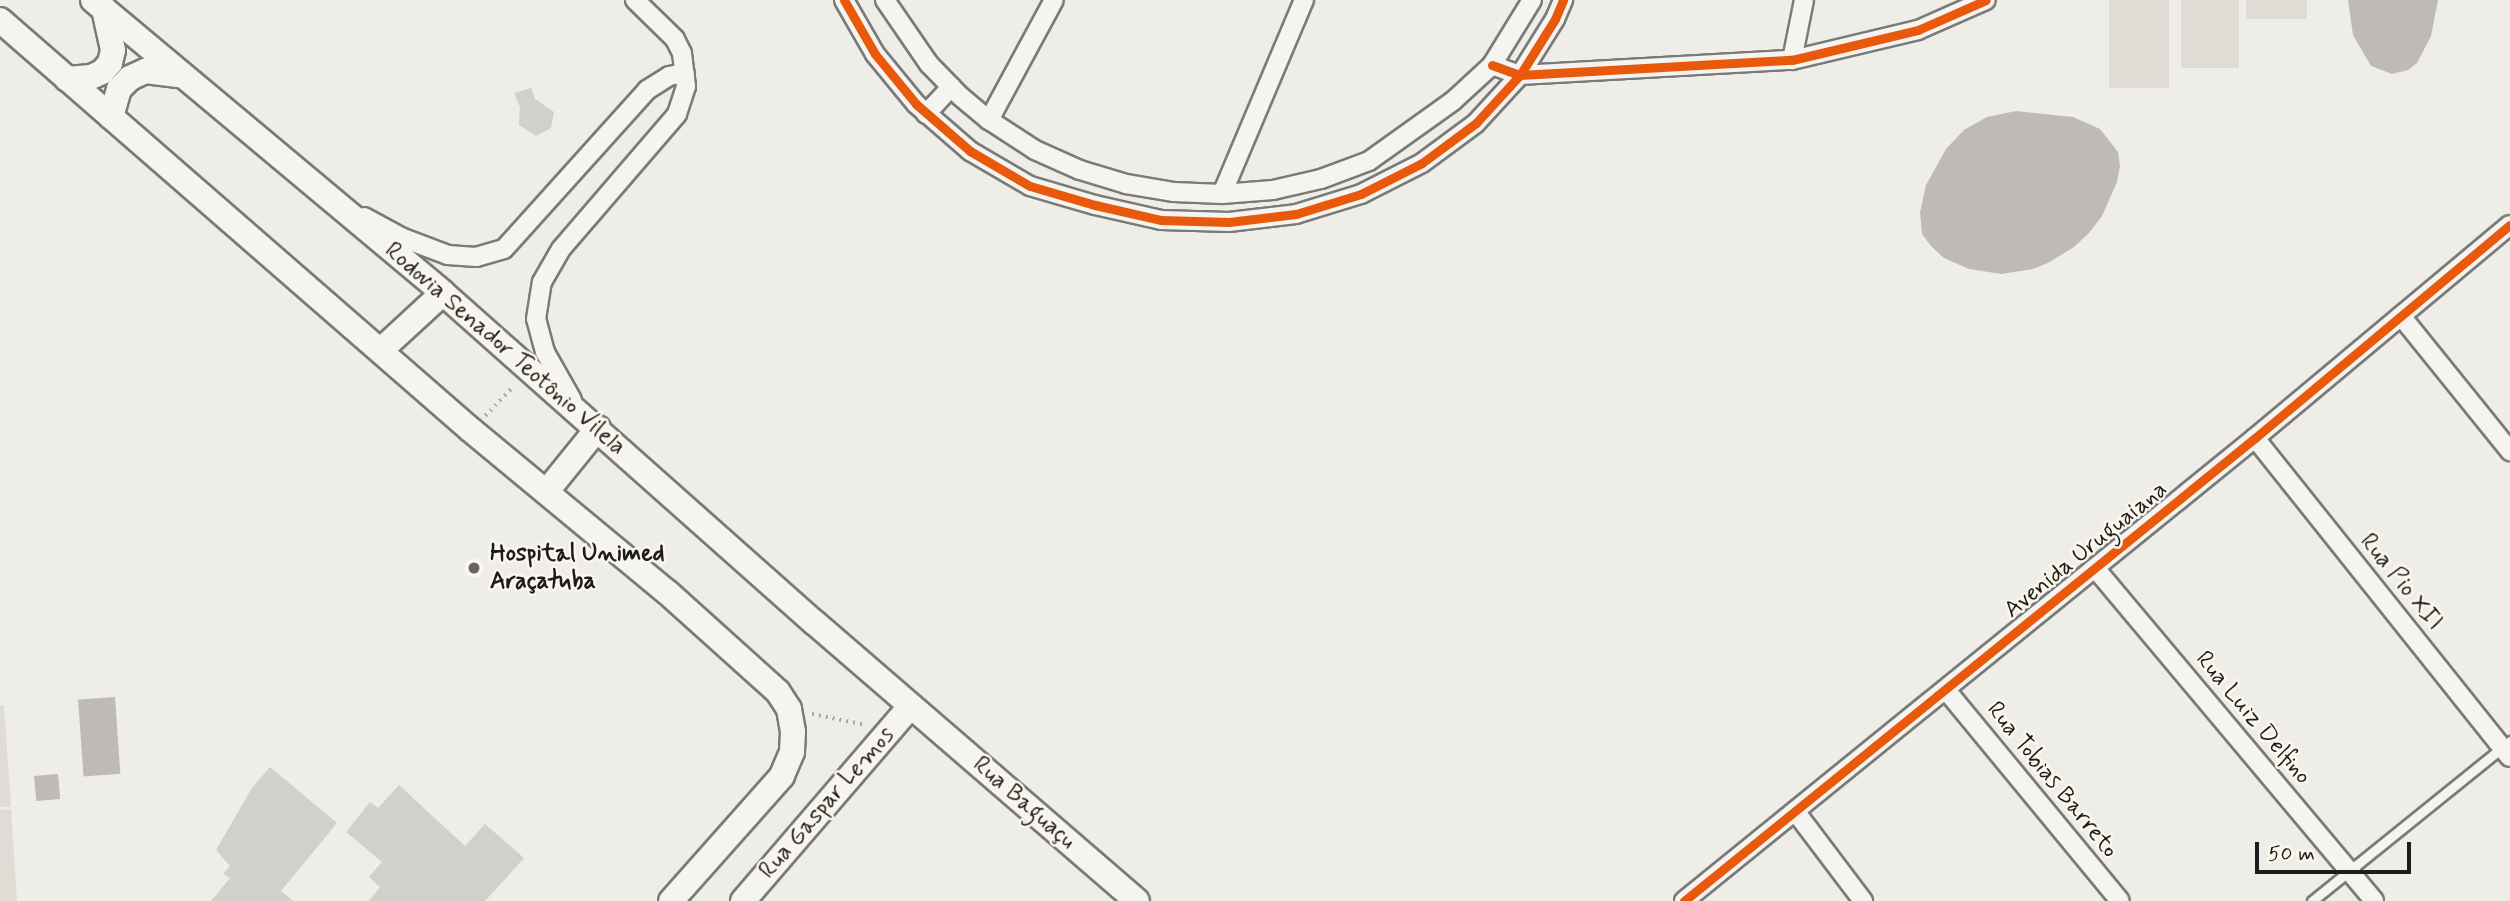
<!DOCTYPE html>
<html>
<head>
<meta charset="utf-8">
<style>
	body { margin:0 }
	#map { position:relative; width:2510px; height:901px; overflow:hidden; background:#eeede8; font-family:Mynerve,sans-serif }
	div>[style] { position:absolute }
	.green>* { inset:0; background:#dfdcd5; transform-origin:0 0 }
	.water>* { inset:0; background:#bebbb6; transform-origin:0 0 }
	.building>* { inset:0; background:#d1d0cc }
	.path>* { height:3.5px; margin-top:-1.75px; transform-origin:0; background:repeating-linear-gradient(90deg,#abaaa7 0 2px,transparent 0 7px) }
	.roads { filter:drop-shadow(2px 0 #7a7a78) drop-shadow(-2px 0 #7a7a78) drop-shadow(0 2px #7a7a78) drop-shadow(0 -2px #7a7a78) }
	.lane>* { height:9px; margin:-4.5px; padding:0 4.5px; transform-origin:4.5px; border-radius:4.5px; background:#f5f4f0 }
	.street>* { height:18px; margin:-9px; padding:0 9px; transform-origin:9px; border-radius:9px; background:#f5f4f0 }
	.secondary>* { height:24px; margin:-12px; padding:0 12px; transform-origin:12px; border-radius:12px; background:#f5f4f0 }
	.cycleway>* { height:9px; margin:-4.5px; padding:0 4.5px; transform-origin:4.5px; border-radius:4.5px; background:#e8590c }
	.dots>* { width:19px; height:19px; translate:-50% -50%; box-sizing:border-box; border:4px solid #fbf7ec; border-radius:50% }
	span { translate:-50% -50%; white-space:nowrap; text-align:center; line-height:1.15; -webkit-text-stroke:5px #fbf7ec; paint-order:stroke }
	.street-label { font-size:24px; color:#1c1c1c }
	.poi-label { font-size:24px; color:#1c1c1c; font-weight:700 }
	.left { translate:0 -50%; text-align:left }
	.scale { position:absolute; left:2255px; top:842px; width:156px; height:32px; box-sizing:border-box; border:4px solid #1c1c1c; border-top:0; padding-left:9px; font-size:21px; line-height:24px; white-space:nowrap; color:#1c1c1c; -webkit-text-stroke:5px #fbf7ec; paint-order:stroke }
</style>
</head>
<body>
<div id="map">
	<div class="green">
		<div style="left:2109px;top:0;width:60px;height:88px"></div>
		<div style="left:2181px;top:0;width:58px;height:68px"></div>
		<div style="left:2246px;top:0;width:61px;height:19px"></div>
		<div style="clip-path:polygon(0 705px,4px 705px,11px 807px,0 807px)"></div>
		<div style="clip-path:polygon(11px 809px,17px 901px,0 901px,0 810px)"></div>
	</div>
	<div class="water">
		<div style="clip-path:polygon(2348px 0,2438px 0,2431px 36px,2417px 63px,2408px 70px,2392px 74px,2371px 66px,2353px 35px)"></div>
		<div style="clip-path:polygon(2016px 111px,2073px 117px,2100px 129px,2118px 152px,2120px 166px,2117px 182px,2102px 216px,2089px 233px,2074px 247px,2048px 263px,2033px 269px,2001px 274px,1969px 269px,1944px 258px,1931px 246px,1922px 234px,1920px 212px,1926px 185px,1946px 149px,1964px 130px,1987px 117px)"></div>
		<div style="left:115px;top:697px;width:77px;height:37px;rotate:86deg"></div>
		<div style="left:58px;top:774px;width:25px;height:24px;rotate:85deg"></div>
	</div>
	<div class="building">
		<div style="clip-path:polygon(531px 88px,535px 99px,554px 112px,551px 128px,536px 136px,519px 125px,520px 107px,514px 93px)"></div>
		<div style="clip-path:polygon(270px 767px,337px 823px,281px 891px,293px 901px,211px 901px,230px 878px,223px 874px,230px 866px,216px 850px,252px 788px)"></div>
		<div style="clip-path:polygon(399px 785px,465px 846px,485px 824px,524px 858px,485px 901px,369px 901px,380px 887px,369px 877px,382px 862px,346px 832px,370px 802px,378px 808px)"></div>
	</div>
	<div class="path">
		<div style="left:485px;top:416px;width:42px;rotate:-46deg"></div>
		<div style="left:812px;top:714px;width:55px;rotate:11.5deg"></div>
	</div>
	<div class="roads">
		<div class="lane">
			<div style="left:2312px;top:901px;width:255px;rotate:-38.9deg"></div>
		</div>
		<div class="street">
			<div style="left:844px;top:0;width:62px;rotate:60.1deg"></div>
			<div style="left:875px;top:54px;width:65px;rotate:50.6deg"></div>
			<div style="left:916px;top:104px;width:72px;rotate:41deg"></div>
			<div style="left:970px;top:151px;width:69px;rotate:30.3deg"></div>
			<div style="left:1030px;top:186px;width:68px;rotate:16.3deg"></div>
			<div style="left:1095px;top:205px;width:68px;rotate:12.8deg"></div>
			<div style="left:1161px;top:220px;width:68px;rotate:1.7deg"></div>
			<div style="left:1229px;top:222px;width:67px;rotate:-6.8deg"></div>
			<div style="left:1296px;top:214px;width:68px;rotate:-17.1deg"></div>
			<div style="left:1361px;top:194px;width:68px;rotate:-26.9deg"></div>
			<div style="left:1422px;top:163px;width:67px;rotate:-36.5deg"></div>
			<div style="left:1476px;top:123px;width:65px;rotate:-47.5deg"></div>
			<div style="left:1520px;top:75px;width:66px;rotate:-58deg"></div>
			<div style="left:1555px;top:19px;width:21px;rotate:-67deg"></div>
			<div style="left:885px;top:0;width:78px;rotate:55.5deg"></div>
			<div style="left:929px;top:64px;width:45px;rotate:45.9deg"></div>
			<div style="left:960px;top:96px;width:38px;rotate:40deg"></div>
			<div style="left:989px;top:120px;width:55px;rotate:33.1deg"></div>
			<div style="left:1035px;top:150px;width:49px;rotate:24deg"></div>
			<div style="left:1080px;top:170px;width:48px;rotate:16.9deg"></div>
			<div style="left:1126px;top:184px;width:49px;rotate:9.5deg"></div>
			<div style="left:1174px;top:192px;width:48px;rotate:2.4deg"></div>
			<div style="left:1222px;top:194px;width:51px;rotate:-4.5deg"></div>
			<div style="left:1273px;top:190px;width:49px;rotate:-12.9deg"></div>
			<div style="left:1321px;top:179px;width:51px;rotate:-20.6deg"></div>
			<div style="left:1369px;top:161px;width:103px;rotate:-35.5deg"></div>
			<div style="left:1453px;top:101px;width:53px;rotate:-42.7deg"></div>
			<div style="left:1492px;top:65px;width:76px;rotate:-58.4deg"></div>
			<div style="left:1792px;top:60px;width:61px;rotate:-78.7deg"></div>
			<div style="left:1492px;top:65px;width:30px;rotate:20deg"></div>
			<div style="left:1520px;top:75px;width:272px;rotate:-3.2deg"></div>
			<div style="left:1792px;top:60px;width:130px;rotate:-13.4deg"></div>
			<div style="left:1918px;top:30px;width:74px;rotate:-23.8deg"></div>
			<div style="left:926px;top:114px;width:37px;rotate:-47deg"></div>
			<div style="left:989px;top:120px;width:136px;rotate:-61.6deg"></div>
			<div style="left:1222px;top:194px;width:211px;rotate:-67.1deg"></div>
			<div style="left:364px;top:217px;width:44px;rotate:28.3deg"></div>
			<div style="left:403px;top:238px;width:48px;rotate:20.7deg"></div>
			<div style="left:448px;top:255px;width:28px;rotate:4deg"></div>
			<div style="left:476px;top:257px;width:29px;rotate:-16deg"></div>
			<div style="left:504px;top:249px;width:214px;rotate:-48deg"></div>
			<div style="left:647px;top:90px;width:26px;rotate:-32deg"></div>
			<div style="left:669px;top:76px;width:16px;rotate:-11deg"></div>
			<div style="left:2401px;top:316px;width:174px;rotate:51.1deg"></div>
			<div style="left:572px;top:400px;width:55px;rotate:-119.4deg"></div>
			<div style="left:545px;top:352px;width:34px;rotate:-105deg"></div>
			<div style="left:536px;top:319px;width:37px;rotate:-81deg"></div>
			<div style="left:542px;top:282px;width:38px;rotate:-60deg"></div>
			<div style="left:561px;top:249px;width:178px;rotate:-49.3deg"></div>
			<div style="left:677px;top:114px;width:29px;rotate:-72deg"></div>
			<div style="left:686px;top:86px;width:33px;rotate:-97deg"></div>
			<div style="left:682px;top:53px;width:16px;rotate:-117deg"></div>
			<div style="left:675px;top:39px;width:56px;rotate:-135.7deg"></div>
			<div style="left:2255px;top:438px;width:408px;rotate:51.4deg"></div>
			<div style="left:2095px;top:568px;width:434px;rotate:50deg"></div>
			<div style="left:1946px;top:690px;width:273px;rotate:50.5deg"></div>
			<div style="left:1795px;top:811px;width:113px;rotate:52.9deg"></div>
			<div style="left:1684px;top:901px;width:735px;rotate:-39.04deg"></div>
			<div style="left:2255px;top:438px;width:332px;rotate:-39.9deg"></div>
		</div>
		<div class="secondary">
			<div style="left:93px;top:0;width:456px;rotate:39.9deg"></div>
			<div style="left:443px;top:293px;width:497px;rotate:41.6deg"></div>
			<div style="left:815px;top:623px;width:425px;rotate:40.8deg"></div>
			<div style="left:0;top:20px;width:624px;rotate:41.04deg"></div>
			<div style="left:471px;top:430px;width:254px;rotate:39.6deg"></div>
			<div style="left:667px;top:592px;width:149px;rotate:42deg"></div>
			<div style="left:778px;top:692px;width:20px;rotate:57deg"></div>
			<div style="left:789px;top:709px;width:23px;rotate:80deg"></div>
			<div style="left:793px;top:732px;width:20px;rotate:93deg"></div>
			<div style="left:792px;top:752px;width:26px;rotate:113deg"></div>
			<div style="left:782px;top:776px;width:167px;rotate:131.6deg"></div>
			<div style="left:67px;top:79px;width:24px;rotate:-5deg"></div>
			<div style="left:91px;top:77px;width:12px;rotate:-24deg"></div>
			<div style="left:102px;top:72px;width:12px;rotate:-48deg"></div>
			<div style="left:110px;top:63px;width:13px;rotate:-77deg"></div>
			<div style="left:113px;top:50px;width:42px;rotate:-102.4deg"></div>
			<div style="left:111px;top:117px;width:29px;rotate:-74deg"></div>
			<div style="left:119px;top:89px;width:16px;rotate:-45deg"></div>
			<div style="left:130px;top:78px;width:17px;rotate:-25deg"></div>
			<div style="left:145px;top:71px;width:35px;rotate:7deg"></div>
			<div style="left:381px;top:350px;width:84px;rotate:-42.6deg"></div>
			<div style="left:547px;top:491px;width:81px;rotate:-51deg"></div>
			<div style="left:743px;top:901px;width:257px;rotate:-49.3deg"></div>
		</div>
	</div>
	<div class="cycleway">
		<div style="left:844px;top:0;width:62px;rotate:60.1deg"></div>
		<div style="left:875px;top:54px;width:65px;rotate:50.6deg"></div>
		<div style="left:916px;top:104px;width:72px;rotate:41deg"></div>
		<div style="left:970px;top:151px;width:69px;rotate:30.3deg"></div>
		<div style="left:1030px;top:186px;width:68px;rotate:16.3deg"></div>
		<div style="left:1095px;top:205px;width:68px;rotate:12.8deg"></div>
		<div style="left:1161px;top:220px;width:68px;rotate:1.7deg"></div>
		<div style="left:1229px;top:222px;width:67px;rotate:-6.8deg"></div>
		<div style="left:1296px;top:214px;width:68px;rotate:-17.1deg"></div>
		<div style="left:1361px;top:194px;width:68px;rotate:-26.9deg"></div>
		<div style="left:1422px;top:163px;width:67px;rotate:-36.5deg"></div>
		<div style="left:1476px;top:123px;width:65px;rotate:-47.5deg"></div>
		<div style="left:1520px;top:75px;width:66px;rotate:-58deg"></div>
		<div style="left:1555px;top:19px;width:21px;rotate:-67deg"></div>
		<div style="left:1492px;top:65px;width:30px;rotate:20deg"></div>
		<div style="left:1520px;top:75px;width:272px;rotate:-3.2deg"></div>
		<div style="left:1792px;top:60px;width:130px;rotate:-13.4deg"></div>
		<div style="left:1918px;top:30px;width:74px;rotate:-23.8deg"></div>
		<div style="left:1684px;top:901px;width:735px;rotate:-39.04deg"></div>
		<div style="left:2255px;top:438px;width:332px;rotate:-39.9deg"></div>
	</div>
	<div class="dots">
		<div style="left:474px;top:568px;background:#666563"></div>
	</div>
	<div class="street-label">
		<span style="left:505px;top:349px;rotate:41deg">Rodovia Senador Teotônio Vilela</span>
		<span style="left:2086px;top:550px;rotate:-39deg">Avenida Uruguaiana</span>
		<span style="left:2401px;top:582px;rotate:51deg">Rua Pio XII</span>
		<span style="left:2253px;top:718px;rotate:50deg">Rua Luiz Delfino</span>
		<span style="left:2052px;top:780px;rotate:51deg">Rua Tobias Barreto</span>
		<span style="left:827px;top:803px;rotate:-49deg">Rua Gaspar Lemos</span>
		<span style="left:1024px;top:803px;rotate:41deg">Rua Baguaçu</span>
	</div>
	<div class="poi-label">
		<span class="left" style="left:490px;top:568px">Hospital Unimed<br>Araçatuba</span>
	</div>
	<div class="scale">50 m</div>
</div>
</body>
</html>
